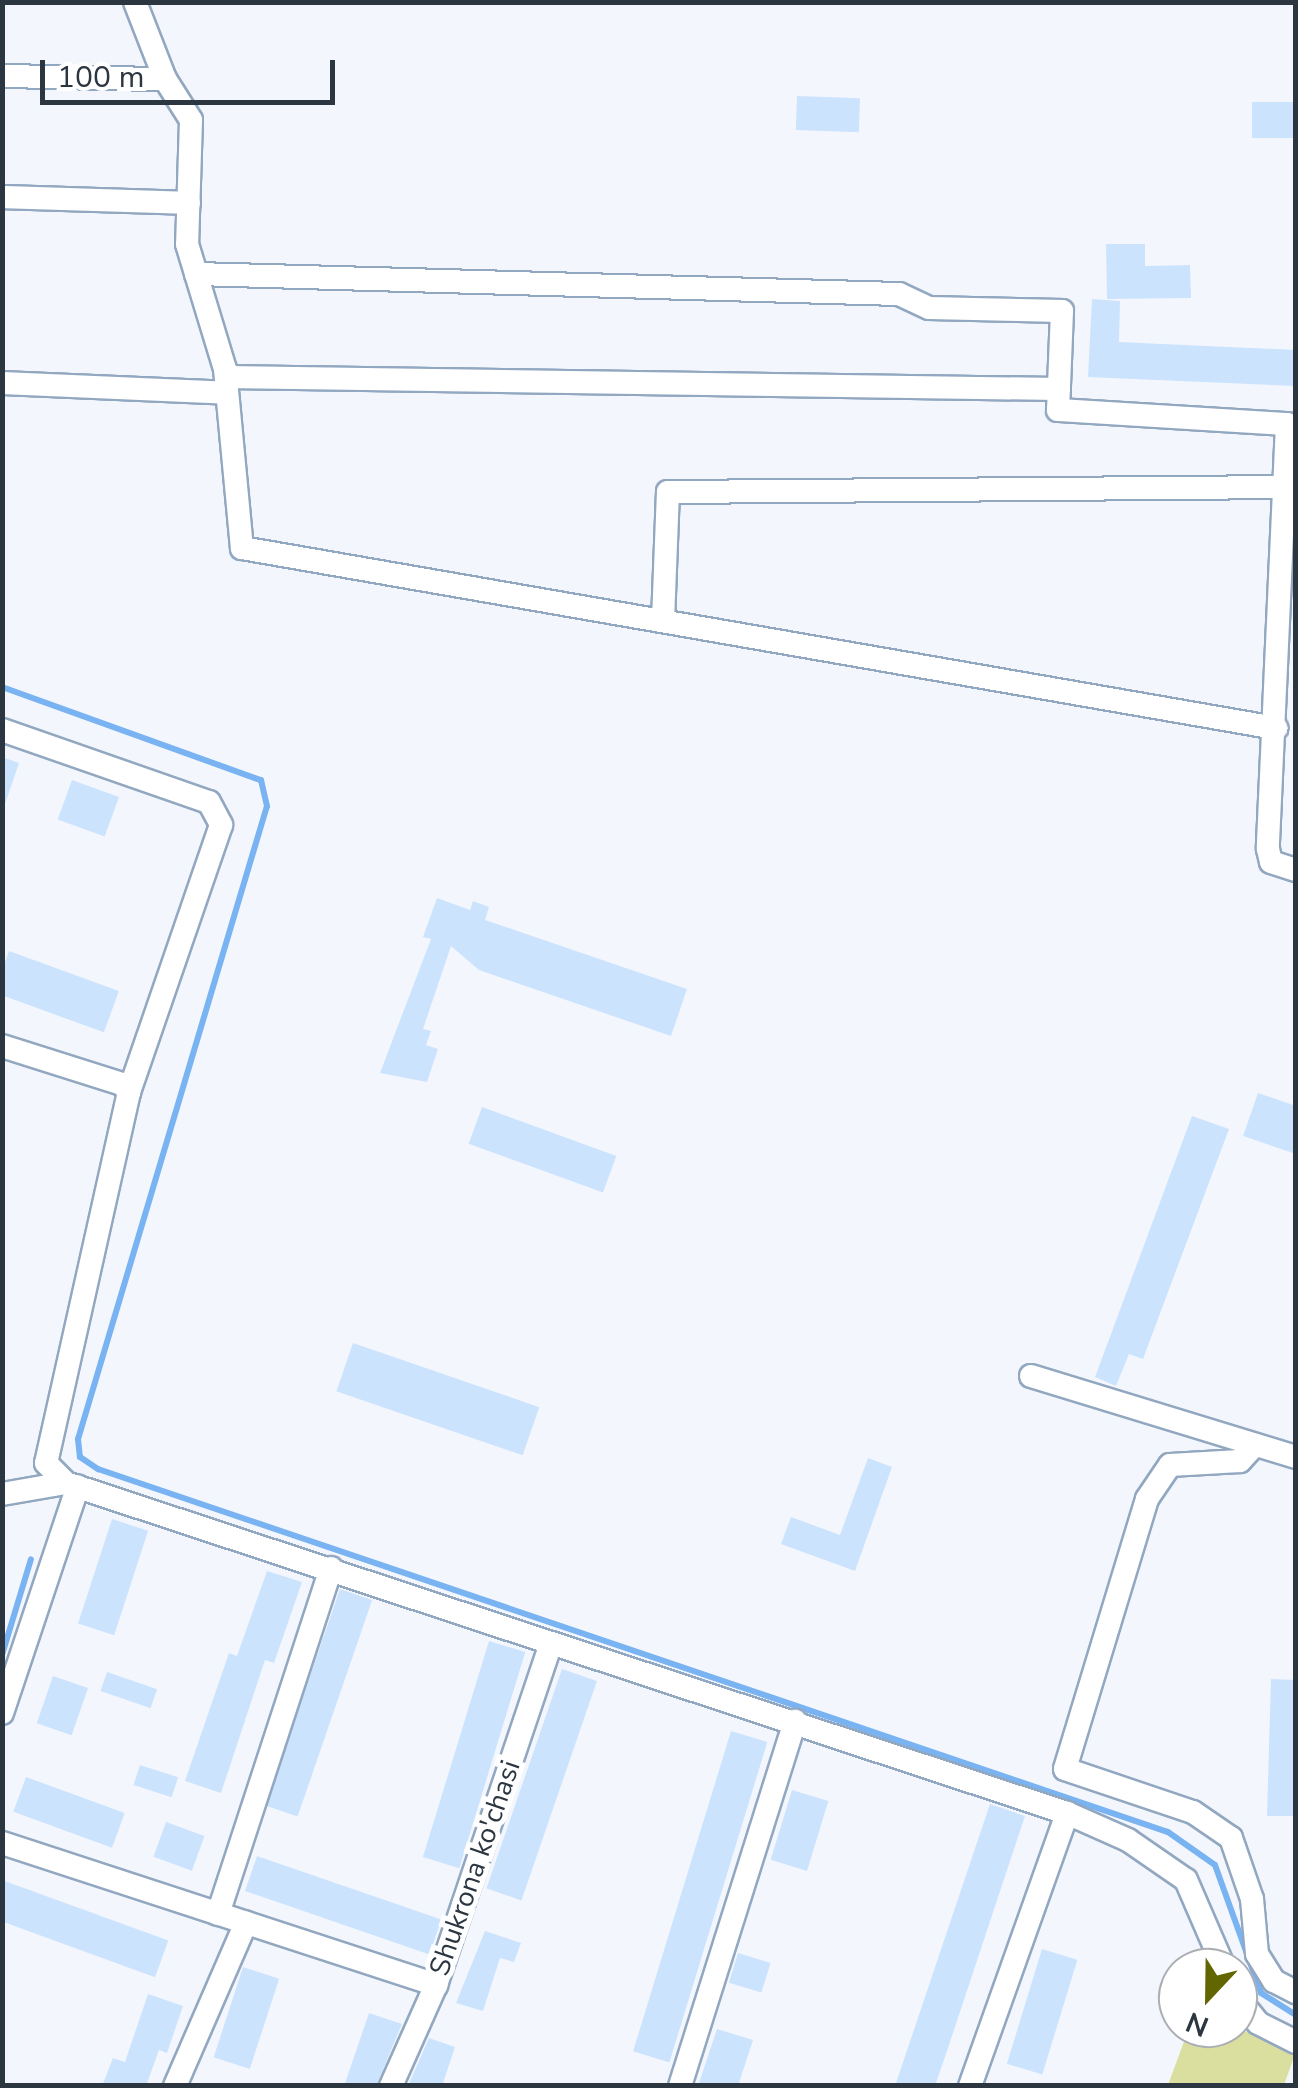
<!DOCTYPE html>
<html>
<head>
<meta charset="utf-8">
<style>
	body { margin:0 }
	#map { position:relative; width:1298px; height:2088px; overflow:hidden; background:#f3f7fd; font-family:"Nunito Sans",sans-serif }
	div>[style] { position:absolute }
	.green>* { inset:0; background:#dadfa0 }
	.stream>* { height:6px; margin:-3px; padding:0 3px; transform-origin:3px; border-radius:3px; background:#79b3f2 }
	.building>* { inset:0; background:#cce3fd; transform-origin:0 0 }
	.roads { filter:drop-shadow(2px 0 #92a7c0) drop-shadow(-2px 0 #92a7c0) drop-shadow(0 2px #92a7c0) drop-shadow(0 -2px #92a7c0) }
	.minor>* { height:22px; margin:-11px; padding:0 11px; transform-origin:11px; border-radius:11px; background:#fff }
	span { translate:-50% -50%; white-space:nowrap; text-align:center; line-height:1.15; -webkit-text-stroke:10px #fff; paint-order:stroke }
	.street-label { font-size:28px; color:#2c3640 }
	.frame { position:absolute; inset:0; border:5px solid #2c3640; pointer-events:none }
	.north { position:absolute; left:1158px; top:1948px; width:100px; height:100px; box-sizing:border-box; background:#fff; border:2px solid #abafb3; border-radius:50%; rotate:202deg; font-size:28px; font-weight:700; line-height:40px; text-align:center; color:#2c3640 }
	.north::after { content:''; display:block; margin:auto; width:35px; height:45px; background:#626601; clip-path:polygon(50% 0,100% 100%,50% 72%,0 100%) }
	.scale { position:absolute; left:40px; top:60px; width:295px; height:45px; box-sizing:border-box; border:5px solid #2c3640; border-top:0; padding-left:12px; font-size:30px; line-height:35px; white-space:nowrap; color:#2c3640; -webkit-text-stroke:8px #fff; paint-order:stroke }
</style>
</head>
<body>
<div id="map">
	<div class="green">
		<div style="clip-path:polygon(1189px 2028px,1238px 2028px,1295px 2054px,1284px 2085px,1168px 2085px)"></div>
	</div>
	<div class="stream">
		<div style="left:2px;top:687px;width:275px;rotate:19.8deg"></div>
		<div style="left:261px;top:780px;width:27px;rotate:77deg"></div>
		<div style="left:267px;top:806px;width:661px;rotate:106.62deg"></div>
		<div style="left:78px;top:1439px;width:18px;rotate:84deg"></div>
		<div style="left:80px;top:1457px;width:22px;rotate:34deg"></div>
		<div style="left:98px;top:1469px;width:1130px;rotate:18.74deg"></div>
		<div style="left:1168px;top:1832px;width:57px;rotate:35.1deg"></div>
		<div style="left:1215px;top:1865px;width:136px;rotate:70.2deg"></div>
		<div style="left:1261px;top:1993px;width:41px;rotate:32.2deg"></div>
		<div style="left:2px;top:1655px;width:100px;rotate:-73.2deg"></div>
	</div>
	<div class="building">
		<div style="left:797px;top:96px;width:63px;height:34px;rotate:2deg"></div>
		<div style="left:1252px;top:102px;width:44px;height:36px"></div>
		<div style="clip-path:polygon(1106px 244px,1145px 244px,1145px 266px,1190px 265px,1191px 298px,1107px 299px)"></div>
		<div style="clip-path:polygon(1092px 299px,1120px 301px,1119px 342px,1296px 350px,1296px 386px,1088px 377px)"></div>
		<div style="clip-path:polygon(2px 757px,19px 763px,5px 804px,2px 804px)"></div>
		<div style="left:72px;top:780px;width:50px;height:42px;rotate:20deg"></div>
		<div style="clip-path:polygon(437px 898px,470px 910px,473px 901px,489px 907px,485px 920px,687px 989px,671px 1036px,479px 970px,451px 946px,423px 1029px,431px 1031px,426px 1045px,438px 1049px,427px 1082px,380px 1073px,431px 939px,423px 937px)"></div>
		<div style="left:9px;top:951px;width:117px;height:44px;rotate:20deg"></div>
		<div style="clip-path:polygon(1258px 1093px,1296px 1106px,1296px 1154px,1243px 1136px)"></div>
		<div style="left:482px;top:1107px;width:143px;height:39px;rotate:20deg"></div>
		<div style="clip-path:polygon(1192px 1116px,1229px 1129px,1143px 1359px,1129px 1354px,1116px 1386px,1095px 1377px)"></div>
		<div style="left:353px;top:1343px;width:197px;height:51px;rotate:19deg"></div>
		<div style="clip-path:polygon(868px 1458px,892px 1467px,855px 1571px,781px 1544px,791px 1517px,840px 1535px)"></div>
		<div style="left:112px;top:1519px;width:38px;height:110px;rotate:18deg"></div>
		<div style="clip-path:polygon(267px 1571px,302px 1582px,274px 1663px,265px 1660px,221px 1793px,185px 1781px,229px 1653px,237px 1656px)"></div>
		<div style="left:340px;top:1589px;width:34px;height:229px;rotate:19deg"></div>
		<div style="left:489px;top:1641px;width:38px;height:226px;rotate:17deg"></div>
		<div style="left:562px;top:1669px;width:37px;height:232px;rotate:19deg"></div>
		<div style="left:107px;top:1672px;width:53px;height:20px;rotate:19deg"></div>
		<div style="left:53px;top:1676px;width:37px;height:50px;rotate:19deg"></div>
		<div style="clip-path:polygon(1271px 1679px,1296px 1680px,1296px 1816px,1267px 1816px)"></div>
		<div style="left:731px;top:1731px;width:38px;height:335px;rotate:17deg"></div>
		<div style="left:140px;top:1765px;width:40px;height:21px;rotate:18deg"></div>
		<div style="left:26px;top:1777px;width:105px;height:37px;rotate:20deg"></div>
		<div style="left:792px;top:1790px;width:38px;height:73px;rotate:17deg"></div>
		<div style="clip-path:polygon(990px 1804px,1025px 1816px,950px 2042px,935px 2086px,895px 2086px)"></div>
		<div style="left:166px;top:1822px;width:41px;height:37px;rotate:20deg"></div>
		<div style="left:257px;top:1856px;width:195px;height:37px;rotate:19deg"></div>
		<div style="left:2px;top:1880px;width:177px;height:39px;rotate:20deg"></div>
		<div style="clip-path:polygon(485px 1931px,521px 1943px,514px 1962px,500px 1958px,483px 2011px,456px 2003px)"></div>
		<div style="left:1042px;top:1949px;width:37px;height:120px;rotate:17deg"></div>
		<div style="left:738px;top:1953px;width:34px;height:31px;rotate:17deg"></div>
		<div style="left:243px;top:1967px;width:38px;height:95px;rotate:18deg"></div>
		<div style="clip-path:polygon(148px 1994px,183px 2006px,167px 2053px,159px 2050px,146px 2086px,102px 2086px,113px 2058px,125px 2062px)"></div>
		<div style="clip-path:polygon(369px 2013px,402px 2024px,376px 2086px,344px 2086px)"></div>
		<div style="clip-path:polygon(717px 2029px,753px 2040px,738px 2086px,698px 2086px)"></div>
		<div style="clip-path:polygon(429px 2038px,455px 2047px,442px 2086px,408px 2086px)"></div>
	</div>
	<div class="roads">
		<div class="minor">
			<div style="left:135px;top:2px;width:83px;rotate:68.7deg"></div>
			<div style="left:165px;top:79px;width:49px;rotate:57.6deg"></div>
			<div style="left:191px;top:120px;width:124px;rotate:91.8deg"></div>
			<div style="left:187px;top:244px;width:131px;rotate:73.1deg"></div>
			<div style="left:225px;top:369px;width:180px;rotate:84.6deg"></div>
			<div style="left:242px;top:548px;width:1050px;rotate:9.88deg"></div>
			<div style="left:2px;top:76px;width:163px;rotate:1.1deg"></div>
			<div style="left:2px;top:197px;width:187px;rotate:1.8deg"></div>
			<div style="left:196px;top:274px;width:703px;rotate:1.63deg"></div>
			<div style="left:899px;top:294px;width:33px;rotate:25deg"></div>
			<div style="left:929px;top:308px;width:133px;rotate:1.3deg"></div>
			<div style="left:1062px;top:311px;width:99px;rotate:92.3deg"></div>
			<div style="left:1058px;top:410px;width:229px;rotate:3.5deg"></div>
			<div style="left:1287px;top:424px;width:425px;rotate:92.6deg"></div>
			<div style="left:1268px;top:849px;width:13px;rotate:77deg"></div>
			<div style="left:1271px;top:862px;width:26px;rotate:18deg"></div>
			<div style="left:226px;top:377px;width:833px;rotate:0.83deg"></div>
			<div style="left:2px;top:383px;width:225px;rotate:2.5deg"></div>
			<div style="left:663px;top:621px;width:129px;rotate:-87.8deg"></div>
			<div style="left:668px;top:492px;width:618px;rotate:-0.46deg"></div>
			<div style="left:2px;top:730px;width:219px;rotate:19.2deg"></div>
			<div style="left:209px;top:802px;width:26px;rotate:62deg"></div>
			<div style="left:221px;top:825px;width:282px;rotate:109deg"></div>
			<div style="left:2px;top:1046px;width:126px;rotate:17.6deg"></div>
			<div style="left:122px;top:1084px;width:11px;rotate:49deg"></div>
			<div style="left:129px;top:1092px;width:380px;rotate:102.6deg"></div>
			<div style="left:46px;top:1463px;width:28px;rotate:45deg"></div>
			<div style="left:66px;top:1483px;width:1054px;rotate:18.25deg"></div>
			<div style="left:1067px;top:1813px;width:67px;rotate:23.9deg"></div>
			<div style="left:1128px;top:1840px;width:70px;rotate:34.6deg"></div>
			<div style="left:1186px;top:1880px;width:96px;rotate:66.6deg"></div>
			<div style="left:1031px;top:1376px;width:277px;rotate:17deg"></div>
			<div style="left:1252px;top:1448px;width:18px;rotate:133deg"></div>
			<div style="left:1240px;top:1461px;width:70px;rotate:176.7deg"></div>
			<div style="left:1170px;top:1465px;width:41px;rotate:124.1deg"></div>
			<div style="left:1147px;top:1499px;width:282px;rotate:106.9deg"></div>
			<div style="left:1065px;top:1769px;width:135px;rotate:18.6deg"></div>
			<div style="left:1193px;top:1812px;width:46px;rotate:34.4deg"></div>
			<div style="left:1231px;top:1838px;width:65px;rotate:71deg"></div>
			<div style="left:1252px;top:1899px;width:55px;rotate:84.8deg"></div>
			<div style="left:1257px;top:1954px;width:32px;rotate:58deg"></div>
			<div style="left:1274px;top:1981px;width:25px;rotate:27deg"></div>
			<div style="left:2px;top:1494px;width:65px;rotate:-9.8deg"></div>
			<div style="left:2px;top:1713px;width:239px;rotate:-71.5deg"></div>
			<div style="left:2px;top:1843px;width:457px;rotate:18.1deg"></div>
			<div style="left:218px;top:1914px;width:364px;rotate:-71.9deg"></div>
			<div style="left:1238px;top:1998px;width:32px;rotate:51deg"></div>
			<div style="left:1258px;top:2023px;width:42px;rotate:26.6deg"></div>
			<div style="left:175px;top:2086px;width:178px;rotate:-66.5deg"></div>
			<div style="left:391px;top:2086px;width:111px;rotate:-66deg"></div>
			<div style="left:436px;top:1985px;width:358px;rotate:-71.4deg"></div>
			<div style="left:680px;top:2086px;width:383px;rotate:-72.5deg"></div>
			<div style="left:970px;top:2086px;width:290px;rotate:-70.4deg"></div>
		</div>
	</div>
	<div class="street-label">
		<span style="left:475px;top:1868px;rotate:-71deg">Shukrona ko'chasi</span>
	</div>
	<div class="frame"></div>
	<div class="north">N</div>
	<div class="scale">100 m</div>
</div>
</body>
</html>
